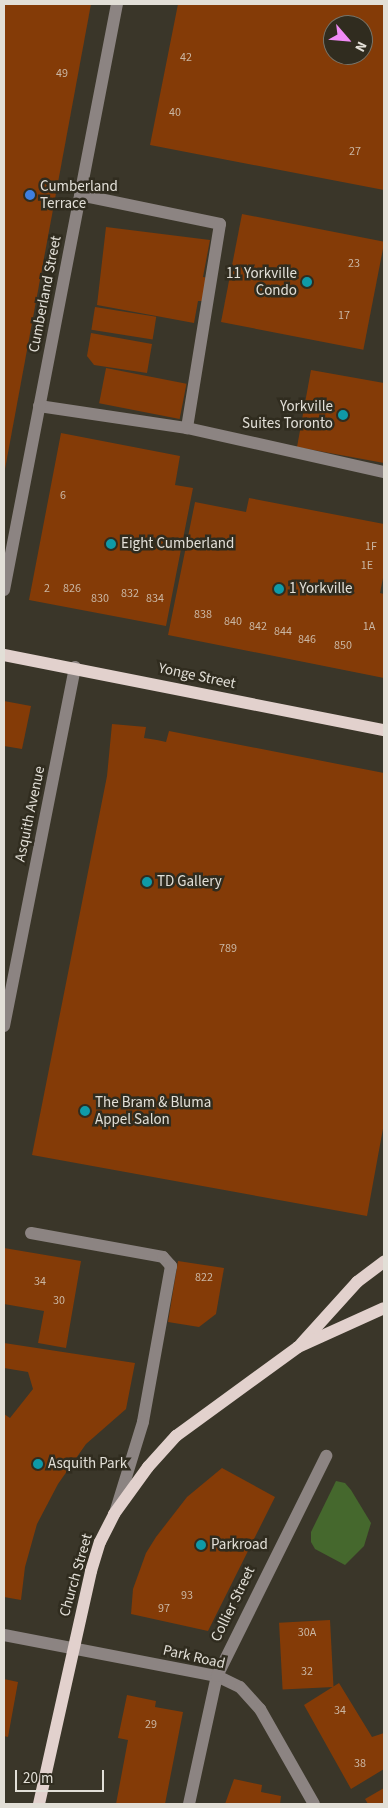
<!DOCTYPE html>
<html>
<head>
<meta charset="utf-8">
<style>
	body { margin:0 }
	#map { position:relative; width:388px; height:1808px; overflow:hidden; background:#3a3629; font-family:"Source Sans 3",sans-serif }
	div>[style] { position:absolute }
	.green>* { inset:0; background:#45682d }
	.building>* { inset:0; background:#843b07; transform-origin:0 0 }
	.minor>* { height:12px; margin:-6px; padding:0 6px; transform-origin:6px; border-radius:6px; background:#8c8482 }
	.major>* { height:12px; margin:-6px; padding:0 6px; transform-origin:6px; border-radius:6px; background:#e2d1cd }
	.dots>* { width:14px; height:14px; translate:-50% -50%; box-sizing:border-box; border:2px solid #302c1f; border-radius:50% }
	span { translate:-50% -50%; white-space:nowrap; text-align:center; line-height:1.15; -webkit-text-stroke:5px #302c1f; paint-order:stroke }
	.number-label { font-size:12px; color:#cab6a3 }
	.number-label span { -webkit-text-stroke-width:0 }
	.poi-label { font-size:15px; color:#e2dfd7 }
	.left { translate:0 -50%; text-align:left }
	.right { translate:-100% -50%; text-align:right }
	.street-label { font-size:15px; color:#e2dfd7 }
	.frame { position:absolute; inset:0; border:5px solid #e2dfd7; pointer-events:none }
	.north { position:absolute; left:323px; top:15px; width:50px; height:50px; box-sizing:border-box; background:#302c1f; border:1px solid #777469; border-radius:50%; rotate:117deg; font-size:14px; font-weight:700; line-height:20px; text-align:center; color:#e2dfd7 }
	.north::after { content:''; display:block; margin:auto; width:18px; height:22px; background:#f08bf5; clip-path:polygon(50% 0,100% 100%,50% 72%,0 100%) }
	.scale { position:absolute; left:15px; top:1770px; width:89px; height:22px; box-sizing:border-box; border:2px solid #e2dfd7; border-top:0; padding-left:6px; font-size:15px; line-height:18px; white-space:nowrap; color:#e2dfd7; -webkit-text-stroke:4px #302c1f; paint-order:stroke }
</style>
</head>
<body>
<div id="map">
	<div class="green">
		<div style="clip-path:polygon(336px 1481px,345px 1483px,351px 1490px,371px 1523px,364px 1546px,345px 1565px,315px 1549px,311px 1542px,311px 1532px)"></div>
	</div>
	<div class="building">
		<div style="clip-path:polygon(4px 4px,91px 4px,5px 469px,4px 469px)"></div>
		<div style="clip-path:polygon(evenodd,178px 4px,384px 4px,384px 190px,150px 145px,178px 4px,333px 25px,363px 25px,363px 55px,333px 55px,333px 25px)"></div>
		<div style="left:242px;top:214px;width:145px;height:110px;rotate:11deg"></div>
		<div style="clip-path:polygon(106px 227px,210px 240px,203px 277px,209px 278px,205px 301px,198px 301px,194px 323px,97px 305px)"></div>
		<div style="left:95px;top:307px;width:62px;height:23px;rotate:9deg"></div>
		<div style="clip-path:polygon(91px 333px,152px 344px,147px 373px,94px 365px,87px 356px)"></div>
		<div style="left:106px;top:368px;width:82px;height:36px;rotate:11deg"></div>
		<div style="clip-path:polygon(311px 370px,384px 383px,384px 463px,297px 447px)"></div>
		<div style="clip-path:polygon(61px 433px,180px 456px,175px 485px,193px 488px,166px 626px,29px 600px)"></div>
		<div style="clip-path:polygon(249px 498px,384px 524px,384px 573px,380px 593px,384px 594px,384px 678px,168px 635px,195px 502px,246px 512px)"></div>
		<div style="clip-path:polygon(4px 701px,31px 706px,22px 749px,4px 746px)"></div>
		<div style="clip-path:polygon(112px 724px,146px 727px,144px 738px,157px 740px,166px 742px,169px 731px,384px 773px,384px 1123px,367px 1216px,32px 1155px,107px 776px)"></div>
		<div style="clip-path:polygon(4px 1248px,81px 1261px,66px 1348px,38px 1343px,44px 1311px,4px 1304px)"></div>
		<div style="clip-path:polygon(178px 1261px,224px 1268px,216px 1314px,199px 1327px,168px 1322px)"></div>
		<div style="clip-path:polygon(4px 1343px,135px 1363px,126px 1409px,86px 1444px,58px 1484px,37px 1524px,25px 1567px,21px 1600px,4px 1597px,4px 1414px,10px 1418px,33px 1389px,28px 1372px,4px 1368px)"></div>
		<div style="clip-path:polygon(222px 1468px,275px 1497px,208px 1631px,131px 1614px,133px 1589px,146px 1553px,156px 1537px,187px 1497px)"></div>
		<div style="left:330px;top:1620px;width:67px;height:51px;rotate:87deg"></div>
		<div style="clip-path:polygon(4px 1679px,18px 1682px,8px 1737px,4px 1736px)"></div>
		<div style="clip-path:polygon(339px 1683px,372px 1737px,384px 1733px,384px 1769px,351px 1789px,304px 1705px)"></div>
		<div style="clip-path:polygon(127px 1695px,156px 1701px,155px 1707px,183px 1712px,165px 1804px,116px 1804px,128px 1740px,118px 1738px)"></div>
		<div style="clip-path:polygon(234px 1779px,262px 1785px,261px 1792px,281px 1796px,280px 1804px,225px 1804px)"></div>
		<div style="clip-path:polygon(384px 1788px,384px 1804px,368px 1804px,365px 1799px)"></div>
	</div>
	<div class="minor">
		<div style="left:80px;top:195px;width:143px;rotate:11.7deg"></div>
		<div style="left:220px;top:224px;width:207px;rotate:99.2deg"></div>
		<div style="left:187px;top:428px;width:202px;rotate:12.6deg"></div>
		<div style="left:39px;top:406px;width:150px;rotate:8.5deg"></div>
		<div style="left:4px;top:590px;width:597px;rotate:-79.09deg"></div>
		<div style="left:4px;top:1026px;width:366px;rotate:-78.8deg"></div>
		<div style="left:31px;top:1233px;width:134px;rotate:10.3deg"></div>
		<div style="left:163px;top:1257px;width:12px;rotate:48deg"></div>
		<div style="left:171px;top:1266px;width:158px;rotate:100.2deg"></div>
		<div style="left:143px;top:1422px;width:92px;rotate:107.1deg"></div>
		<div style="left:4px;top:1635px;width:217px;rotate:10.9deg"></div>
		<div style="left:217px;top:1676px;width:25px;rotate:26deg"></div>
		<div style="left:240px;top:1687px;width:30px;rotate:48deg"></div>
		<div style="left:260px;top:1709px;width:109px;rotate:60.4deg"></div>
		<div style="left:189px;top:1804px;width:131px;rotate:-77.7deg"></div>
		<div style="left:217px;top:1676px;width:246px;rotate:-63.6deg"></div>
	</div>
	<div class="major">
		<div style="left:4px;top:655px;width:387px;rotate:11.2deg"></div>
		<div style="left:301px;top:1344px;width:84px;rotate:-47.9deg"></div>
		<div style="left:357px;top:1282px;width:34px;rotate:-37deg"></div>
		<div style="left:39px;top:1804px;width:239px;rotate:-77.4deg"></div>
		<div style="left:91px;top:1571px;width:30px;rotate:-73deg"></div>
		<div style="left:100px;top:1542px;width:31px;rotate:-63deg"></div>
		<div style="left:114px;top:1514px;width:58px;rotate:-54.1deg"></div>
		<div style="left:148px;top:1467px;width:42px;rotate:-47.9deg"></div>
		<div style="left:176px;top:1436px;width:151px;rotate:-36.1deg"></div>
		<div style="left:298px;top:1347px;width:94px;rotate:-24.4deg"></div>
	</div>
	<div class="dots">
		<div style="left:30px;top:195px;background:#3f7fe0"></div>
		<div style="left:307px;top:282px;background:#0f9aa8"></div>
		<div style="left:343px;top:415px;background:#0f9aa8"></div>
		<div style="left:111px;top:544px;background:#0f9aa8"></div>
		<div style="left:279px;top:589px;background:#0f9aa8"></div>
		<div style="left:147px;top:882px;background:#0f9aa8"></div>
		<div style="left:85px;top:1111px;background:#0f9aa8"></div>
		<div style="left:38px;top:1464px;background:#0f9aa8"></div>
		<div style="left:201px;top:1545px;background:#0f9aa8"></div>
	</div>
	<div class="number-label">
		<span style="left:186px;top:58px">42</span>
		<span style="left:62px;top:74px">49</span>
		<span style="left:175px;top:113px">40</span>
		<span style="left:355px;top:152px">27</span>
		<span style="left:354px;top:264px">23</span>
		<span style="left:344px;top:316px">17</span>
		<span style="left:63px;top:496px">6</span>
		<span style="left:371px;top:547px">1F</span>
		<span style="left:367px;top:566px">1E</span>
		<span style="left:47px;top:589px">2</span>
		<span style="left:72px;top:589px">826</span>
		<span style="left:130px;top:594px">832</span>
		<span style="left:100px;top:599px">830</span>
		<span style="left:155px;top:599px">834</span>
		<span style="left:203px;top:615px">838</span>
		<span style="left:233px;top:622px">840</span>
		<span style="left:258px;top:627px">842</span>
		<span style="left:369px;top:627px">1A</span>
		<span style="left:283px;top:632px">844</span>
		<span style="left:307px;top:640px">846</span>
		<span style="left:343px;top:646px">850</span>
		<span style="left:228px;top:949px">789</span>
		<span style="left:204px;top:1278px">822</span>
		<span style="left:40px;top:1282px">34</span>
		<span style="left:59px;top:1301px">30</span>
		<span style="left:187px;top:1596px">93</span>
		<span style="left:164px;top:1609px">97</span>
		<span style="left:307px;top:1633px">30A</span>
		<span style="left:307px;top:1672px">32</span>
		<span style="left:340px;top:1711px">34</span>
		<span style="left:151px;top:1725px">29</span>
		<span style="left:360px;top:1764px">38</span>
	</div>
	<div class="poi-label">
		<span class="left" style="left:40px;top:195px">Cumberland<br>Terrace</span>
		<span class="right" style="left:297px;top:282px">11 Yorkville<br>Condo</span>
		<span class="right" style="left:333px;top:415px">Yorkville<br>Suites Toronto</span>
		<span class="left" style="left:121px;top:544px">Eight Cumberland</span>
		<span class="left" style="left:289px;top:589px">1 Yorkville</span>
		<span class="left" style="left:157px;top:882px">TD Gallery</span>
		<span class="left" style="left:95px;top:1111px">The Bram &amp; Bluma<br>Appel Salon</span>
		<span class="left" style="left:48px;top:1464px">Asquith Park</span>
		<span class="left" style="left:211px;top:1545px">Parkroad</span>
	</div>
	<div class="street-label">
		<span style="left:45px;top:294px;rotate:-79deg">Cumberland Street</span>
		<span style="left:197px;top:676px;rotate:12deg">Yonge Street</span>
		<span style="left:30px;top:814px;rotate:-78deg">Asquith Avenue</span>
		<span style="left:76px;top:1575px;rotate:-74deg">Church Street</span>
		<span style="left:233px;top:1604px;rotate:-64deg">Collier Street</span>
		<span style="left:194px;top:1657px;rotate:13deg">Park Road</span>
	</div>
	<div class="frame"></div>
	<div class="north">N</div>
	<div class="scale">20 m</div>
</div>
</body>
</html>
